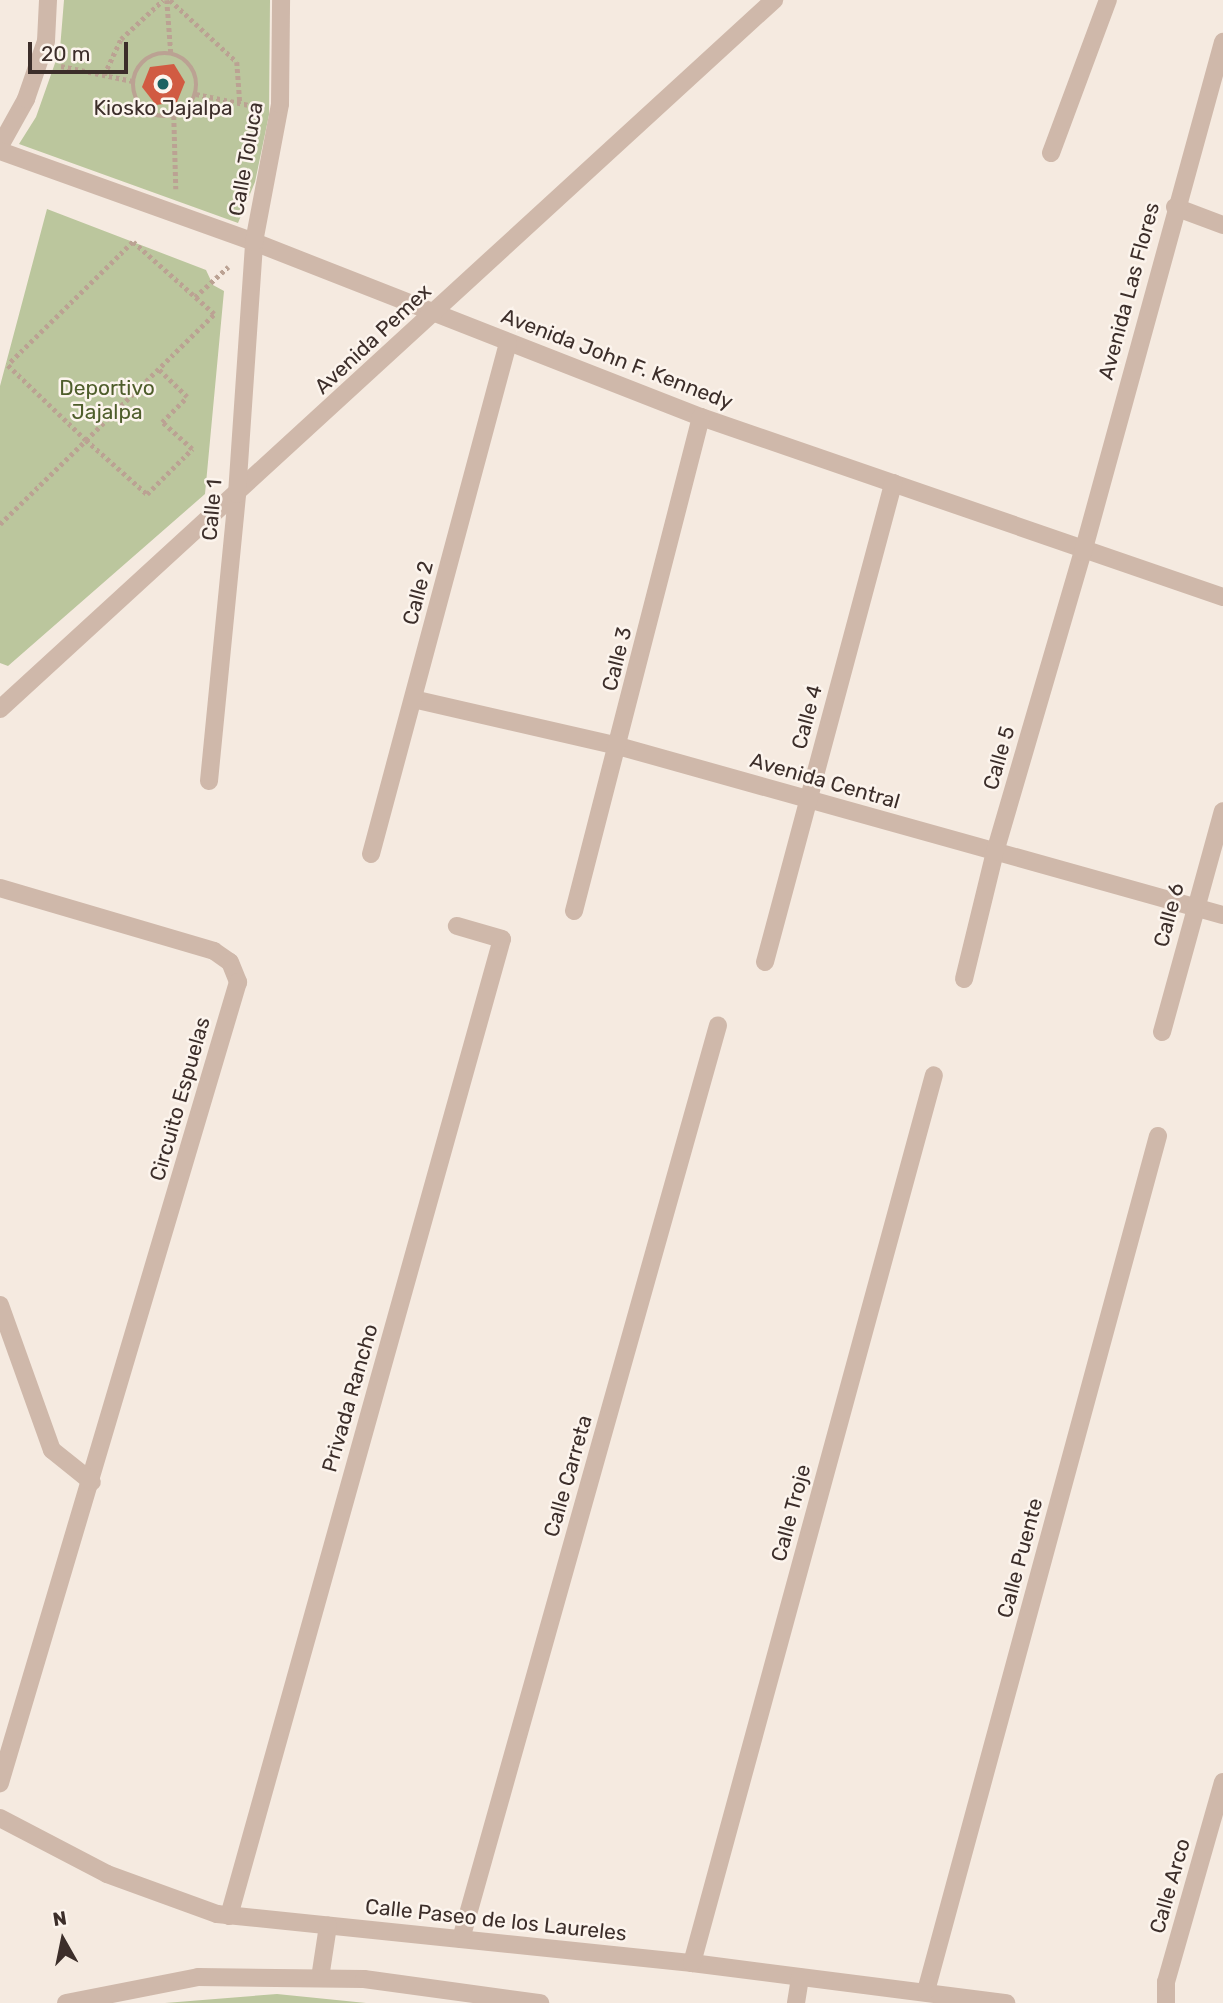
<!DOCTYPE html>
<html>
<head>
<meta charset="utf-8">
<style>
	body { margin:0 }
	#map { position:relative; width:1223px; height:2003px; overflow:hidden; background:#f5eae0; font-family:Rubik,sans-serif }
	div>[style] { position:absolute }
	.green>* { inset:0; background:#bbc69d }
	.building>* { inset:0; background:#d15b42 }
	.path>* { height:4.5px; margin-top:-2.25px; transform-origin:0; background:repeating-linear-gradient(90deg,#bba293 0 3.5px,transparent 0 7px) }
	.path>.ring { margin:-2.25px; padding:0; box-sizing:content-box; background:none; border:4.5px solid #bba293; border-radius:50% }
	.minor>* { height:18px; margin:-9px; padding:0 9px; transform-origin:9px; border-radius:9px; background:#cfb8aa }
	.dots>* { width:19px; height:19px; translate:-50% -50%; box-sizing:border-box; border:4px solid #fcf4ed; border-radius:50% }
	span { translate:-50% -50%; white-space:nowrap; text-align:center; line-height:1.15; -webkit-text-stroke:5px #fcf4ed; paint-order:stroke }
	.poi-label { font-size:21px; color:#3c2e2a }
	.street-label { font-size:21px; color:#3c2e2a }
	.park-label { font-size:21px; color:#4e5d2b }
	.north { position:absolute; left:28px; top:1905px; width:70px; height:70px; -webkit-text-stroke:5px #fcf4ed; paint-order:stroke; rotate:351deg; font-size:19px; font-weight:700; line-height:28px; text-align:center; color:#3c2e2a }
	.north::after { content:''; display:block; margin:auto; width:24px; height:32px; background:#3c2e2a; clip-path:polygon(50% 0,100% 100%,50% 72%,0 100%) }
	.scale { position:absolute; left:28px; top:42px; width:100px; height:32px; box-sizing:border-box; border:4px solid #3c2e2a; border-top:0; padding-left:9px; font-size:21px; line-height:24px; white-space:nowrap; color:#3c2e2a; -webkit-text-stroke:5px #fcf4ed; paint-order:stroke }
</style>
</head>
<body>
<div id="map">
	<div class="green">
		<div style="clip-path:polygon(64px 0,270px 0,269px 115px,255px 182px,238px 223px,19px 144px,36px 117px,60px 49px)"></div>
		<div style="clip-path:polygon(47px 209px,206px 270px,213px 285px,224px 291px,205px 494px,8px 666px,0 663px,0 386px)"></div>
		<div style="clip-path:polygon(277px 1994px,366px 2003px,165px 2003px)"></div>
	</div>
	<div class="building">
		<div style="clip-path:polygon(174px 64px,185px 82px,177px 102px,156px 105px,142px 87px,150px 67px)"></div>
	</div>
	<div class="path">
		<div style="left:167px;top:0;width:53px;rotate:85.7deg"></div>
		<div style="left:170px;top:0;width:91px;rotate:42.8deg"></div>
		<div style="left:237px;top:62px;width:41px;rotate:85.8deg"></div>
		<div class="ring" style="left:133px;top:53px;width:59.5px;height:59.5px"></div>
		<div style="left:61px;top:66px;width:73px;rotate:11.9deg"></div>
		<div style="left:104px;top:75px;width:40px;rotate:-65deg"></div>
		<div style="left:121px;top:39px;width:57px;rotate:-42.9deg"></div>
		<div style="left:196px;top:94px;width:59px;rotate:11.7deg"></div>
		<div style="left:174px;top:116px;width:73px;rotate:88.4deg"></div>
		<div style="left:195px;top:297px;width:45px;rotate:-42.3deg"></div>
		<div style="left:0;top:524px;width:120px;rotate:-44.3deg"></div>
		<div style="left:86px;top:440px;width:180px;rotate:-44.5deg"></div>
		<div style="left:214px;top:314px;width:108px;rotate:-138.4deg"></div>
		<div style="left:133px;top:242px;width:175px;rotate:135.5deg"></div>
		<div style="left:8px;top:365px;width:108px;rotate:43.9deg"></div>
		<div style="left:86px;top:440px;width:81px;rotate:41.5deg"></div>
		<div style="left:147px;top:494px;width:64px;rotate:-45deg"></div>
		<div style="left:192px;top:449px;width:40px;rotate:-138deg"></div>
		<div style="left:162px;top:422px;width:35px;rotate:-45deg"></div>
		<div style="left:187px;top:397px;width:40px;rotate:-136deg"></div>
	</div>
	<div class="minor">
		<div style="left:0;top:146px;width:54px;rotate:-61deg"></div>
		<div style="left:26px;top:99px;width:61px;rotate:-71deg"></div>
		<div style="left:46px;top:41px;width:41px;rotate:-87.2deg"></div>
		<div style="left:0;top:151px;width:270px;rotate:19.7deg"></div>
		<div style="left:254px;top:242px;width:480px;rotate:21.4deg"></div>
		<div style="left:701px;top:417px;width:552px;rotate:19.03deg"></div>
		<div style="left:1051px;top:153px;width:163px;rotate:-69.6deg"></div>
		<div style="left:1175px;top:207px;width:51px;rotate:20.6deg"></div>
		<div style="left:413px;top:699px;width:210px;rotate:12.9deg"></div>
		<div style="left:618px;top:746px;width:628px;rotate:15.61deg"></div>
		<div style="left:0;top:709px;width:1050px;rotate:-42.49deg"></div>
		<div style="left:209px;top:781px;width:288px;rotate:-84.4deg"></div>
		<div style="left:237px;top:494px;width:253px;rotate:-86.1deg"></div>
		<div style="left:254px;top:242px;width:140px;rotate:-79.3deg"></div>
		<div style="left:280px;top:104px;width:104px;rotate:-89.4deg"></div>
		<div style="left:371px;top:854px;width:529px;rotate:-74.99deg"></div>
		<div style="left:0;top:888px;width:223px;rotate:16.4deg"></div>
		<div style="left:214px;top:951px;width:19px;rotate:35deg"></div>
		<div style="left:230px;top:962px;width:22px;rotate:68deg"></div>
		<div style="left:238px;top:982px;width:836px;rotate:106.55deg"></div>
		<div style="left:574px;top:911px;width:510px;rotate:-75.58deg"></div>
		<div style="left:765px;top:962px;width:496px;rotate:-75deg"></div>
		<div style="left:964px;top:979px;width:131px;rotate:-76.3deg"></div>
		<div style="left:995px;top:852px;width:313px;rotate:-73.7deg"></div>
		<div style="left:1083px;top:552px;width:529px;rotate:-74.65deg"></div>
		<div style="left:1162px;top:1032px;width:229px;rotate:-74.6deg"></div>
		<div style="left:0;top:1305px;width:154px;rotate:70.3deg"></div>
		<div style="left:52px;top:1450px;width:51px;rotate:38.7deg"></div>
		<div style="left:0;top:1818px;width:121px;rotate:27.6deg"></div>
		<div style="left:107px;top:1874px;width:117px;rotate:20deg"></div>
		<div style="left:217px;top:1914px;width:478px;rotate:5.9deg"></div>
		<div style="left:692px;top:1963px;width:317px;rotate:7.3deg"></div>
		<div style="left:229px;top:1916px;width:1014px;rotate:-74.39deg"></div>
		<div style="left:502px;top:939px;width:47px;rotate:-163.9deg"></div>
		<div style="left:461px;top:1939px;width:949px;rotate:-74.29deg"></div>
		<div style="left:692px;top:1963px;width:920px;rotate:-74.76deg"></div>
		<div style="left:320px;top:1978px;width:53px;rotate:-81.3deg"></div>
		<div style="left:926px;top:1991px;width:886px;rotate:-74.82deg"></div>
		<div style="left:66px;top:2003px;width:135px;rotate:-11.1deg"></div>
		<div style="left:198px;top:1977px;width:166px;rotate:0.7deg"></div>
		<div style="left:364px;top:1979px;width:178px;rotate:7.8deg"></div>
		<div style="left:796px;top:2003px;width:26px;rotate:-81deg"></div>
		<div style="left:1166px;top:2003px;width:21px;rotate:-90deg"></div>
		<div style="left:1166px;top:1982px;width:208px;rotate:-74.1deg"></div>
	</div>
	<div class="dots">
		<div style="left:163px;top:84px;background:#1b6262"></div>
	</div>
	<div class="poi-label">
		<span style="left:163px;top:108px">Kiosko Jajalpa</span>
	</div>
	<div class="street-label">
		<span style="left:246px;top:159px;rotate:-80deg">Calle Toluca</span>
		<span style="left:1129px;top:291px;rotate:-75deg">Avenida Las Flores</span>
		<span style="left:373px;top:339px;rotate:-43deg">Avenida Pemex</span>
		<span style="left:617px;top:359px;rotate:21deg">Avenida John F. Kennedy</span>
		<span style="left:212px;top:510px;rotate:-85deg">Calle 1</span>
		<span style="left:418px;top:593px;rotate:-75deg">Calle 2</span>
		<span style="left:617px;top:659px;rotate:-76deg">Calle 3</span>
		<span style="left:807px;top:717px;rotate:-75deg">Calle 4</span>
		<span style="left:999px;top:758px;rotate:-74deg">Calle 5</span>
		<span style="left:825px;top:781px;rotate:16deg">Avenida Central</span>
		<span style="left:1169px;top:915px;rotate:-75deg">Calle 6</span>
		<span style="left:180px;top:1099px;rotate:-74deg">Circuito Espuelas</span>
		<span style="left:350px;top:1398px;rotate:-74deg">Privada Rancho</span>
		<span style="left:568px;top:1476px;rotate:-74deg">Calle Carreta</span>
		<span style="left:791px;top:1513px;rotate:-75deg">Calle Troje</span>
		<span style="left:1020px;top:1558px;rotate:-75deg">Calle Puente</span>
		<span style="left:1170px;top:1886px;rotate:-74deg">Calle Arco</span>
		<span style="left:496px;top:1920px;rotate:6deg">Calle Paseo de los Laureles</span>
	</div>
	<div class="park-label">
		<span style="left:107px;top:400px">Deportivo<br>Jajalpa</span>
	</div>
	<div class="north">N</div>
	<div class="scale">20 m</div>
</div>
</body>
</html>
